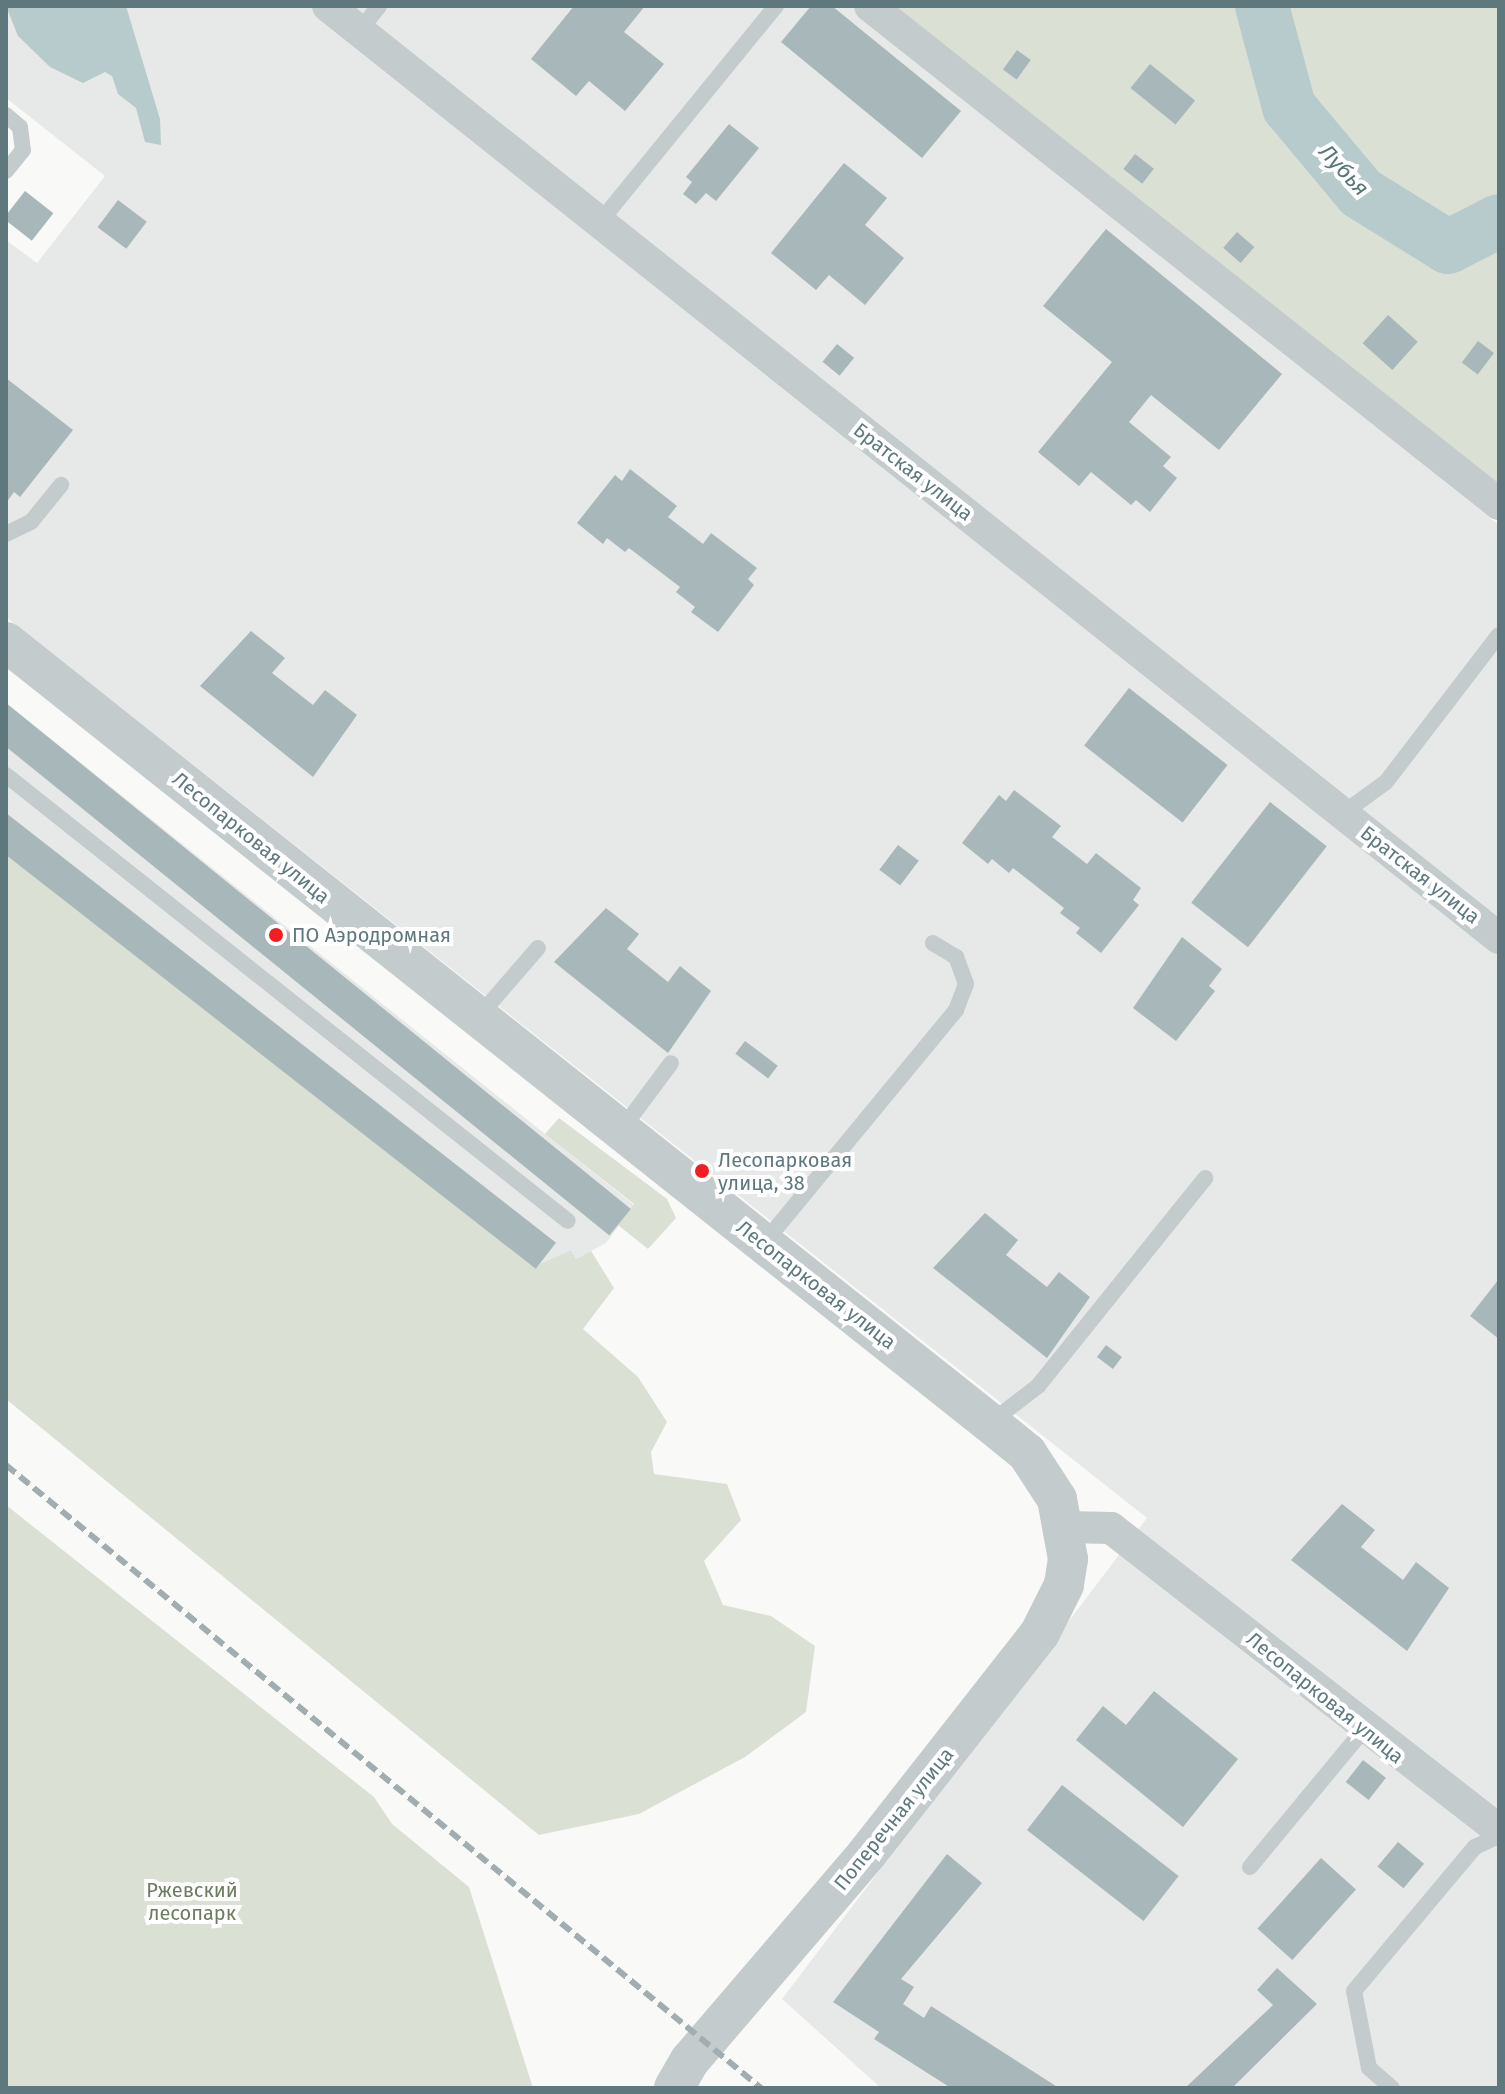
<!DOCTYPE html>
<html>
<head>
<meta charset="utf-8">
<style>
	body { margin:0 }
	#map { position:relative; width:1505px; height:2094px; overflow:hidden; background:#f9f9f7; font-family:"Fira Sans",sans-serif }
	div>[style] { position:absolute }
	.built>* { inset:0; background:#e7e9e8 }
	.green>* { inset:0; background:#dbe0d5 }
	.water>* { inset:0; background:#b8cbcc }
	.river>* { height:54px; margin:-27px; padding:0 27px; transform-origin:27px; border-radius:27px; background:#b8cbcc }
	.building>* { inset:0; background:#a8b7b9; transform-origin:0 0 }
	.service>* { height:16px; margin:-8px; padding:0 8px; transform-origin:8px; border-radius:8px; background:#c4cbcd }
	.minor>* { height:32px; margin:-16px; padding:0 16px; transform-origin:16px; border-radius:16px; background:#c4cbcd }
	.tertiary>* { height:40px; margin:-20px; padding:0 20px; transform-origin:20px; border-radius:20px; background:#c4cbcd }
	.rail>* { height:6px; margin-top:-3px; transform-origin:0; background:repeating-linear-gradient(90deg,#a1adb0 0 12px,transparent 0 18px) }
	.dots>* { width:22px; height:22px; translate:-50% -50%; box-sizing:border-box; border:4px solid #fff; border-radius:50% }
	span { translate:-50% -50%; white-space:nowrap; text-align:center; line-height:1.15; -webkit-text-stroke:8px #fff; paint-order:stroke }
	.street-label { font-size:20px; color:#5e787e }
	.poi-label { font-size:20px; color:#5e787e }
	.left { translate:0 -50%; text-align:left }
	.park-label { font-size:20px; color:#6d7b61 }
	.water-label { font-size:22px; color:#587676; font-style:italic }
	.frame { position:absolute; inset:0; border:8px solid #5e787e; pointer-events:none }
</style>
</head>
<body>
<div id="map">
	<div class="built">
		<div style="clip-path:polygon(6px 6px,852px 6px,1499px 525px,1499px 2088px,881px 2088px,782px 1999px,1147px 1518px,6px 617px,6px 240px,37px 263px,105px 176px,6px 98px)"></div>
		<div style="clip-path:polygon(6px 703px,634px 1205px,606px 1243px,576px 1259px,571px 1250px,537px 1265px,6px 846px)"></div>
	</div>
	<div class="green">
		<div style="clip-path:polygon(889px 6px,1499px 6px,1499px 484px)"></div>
		<div style="clip-path:polygon(6px 846px,537px 1265px,571px 1250px,576px 1259px,591px 1251px,614px 1288px,583px 1329px,638px 1377px,667px 1422px,651px 1452px,654px 1474px,727px 1484px,741px 1520px,704px 1561px,723px 1605px,771px 1616px,815px 1646px,806px 1712px,745px 1757px,639px 1814px,539px 1835px,6px 1399px)"></div>
		<div style="clip-path:polygon(559px 1118px,667px 1199px,676px 1218px,648px 1249px,618px 1225px,634px 1204px,545px 1134px)"></div>
		<div style="clip-path:polygon(6px 1505px,374px 1797px,392px 1824px,469px 1887px,533px 2088px,6px 2088px)"></div>
	</div>
	<div class="water">
		<div style="clip-path:polygon(6px 6px,126px 6px,160px 119px,161px 145px,145px 142px,136px 108px,118px 94px,112px 76px,105px 72px,83px 83px,50px 67px,18px 36px)"></div>
	</div>
	<div class="river">
		<div style="left:1262px;top:6px;width:105px;rotate:75deg"></div>
		<div style="left:1289px;top:107px;width:112px;rotate:50.1deg"></div>
		<div style="left:1361px;top:193px;width:102px;rotate:31.8deg"></div>
		<div style="left:1448px;top:247px;width:57px;rotate:-27deg"></div>
	</div>
	<div class="building">
		<div style="clip-path:polygon(574px 6px,645px 6px,624px 32px,664px 64px,625px 111px,589px 81px,576px 96px,531px 59px)"></div>
		<div style="clip-path:polygon(811px 6px,832px 6px,961px 111px,922px 158px,781px 42px)"></div>
		<div style="left:1017px;top:50px;width:17px;height:24px;rotate:36deg"></div>
		<div style="left:1150px;top:64px;width:58px;height:31px;rotate:39deg"></div>
		<div style="clip-path:polygon(729px 124px,759px 148px,716px 201px,706px 193px,696px 204px,683px 194px,692px 182px,686px 177px)"></div>
		<div style="left:1135px;top:154px;width:24px;height:19px;rotate:38deg"></div>
		<div style="clip-path:polygon(844px 163px,887px 198px,865px 225px,904px 258px,865px 305px,829px 275px,816px 290px,771px 253px)"></div>
		<div style="left:25px;top:191px;width:36px;height:35px;rotate:38deg"></div>
		<div style="left:118px;top:200px;width:36px;height:34px;rotate:37deg"></div>
		<div style="clip-path:polygon(1106px 229px,1282px 374px,1219px 450px,1151px 395px,1129px 422px,1171px 457px,1163px 466px,1177px 478px,1150px 512px,1136px 500px,1131px 505px,1091px 472px,1079px 486px,1038px 452px,1112px 362px,1043px 306px)"></div>
		<div style="left:1237px;top:232px;width:23px;height:21px;rotate:41deg"></div>
		<div style="left:1388px;top:315px;width:40px;height:38px;rotate:42deg"></div>
		<div style="left:1478px;top:341px;width:20px;height:27px;rotate:37deg"></div>
		<div style="left:837px;top:344px;width:22px;height:23px;rotate:39deg"></div>
		<div style="clip-path:polygon(6px 378px,73px 430px,20px 497px,14px 492px,6px 503px)"></div>
		<div style="clip-path:polygon(630px 469px,677px 506px,668px 517px,703px 544px,711px 533px,757px 568px,748px 579px,754px 585px,718px 632px,691px 612px,695px 607px,676px 592px,680px 587px,629px 548px,625px 552px,607px 538px,603px 544px,577px 523px,615px 475px,622px 481px)"></div>
		<div style="clip-path:polygon(251px 631px,285px 658px,272px 673px,313px 705px,325px 690px,357px 715px,313px 777px,200px 686px)"></div>
		<div style="left:1129px;top:688px;width:125px;height:73px;rotate:38deg"></div>
		<div style="left:6px;top:703px;width:804px;height:34px;rotate:39deg"></div>
		<div style="clip-path:polygon(1014px 790px,1061px 826px,1052px 837px,1087px 864px,1096px 853px,1141px 888px,1133px 900px,1139px 905px,1101px 953px,1076px 933px,1080px 928px,1060px 913px,1064px 908px,1013px 868px,1009px 873px,992px 859px,988px 864px,962px 843px,999px 795px,1006px 801px)"></div>
		<div style="left:1270px;top:802px;width:72px;height:128px;rotate:38deg"></div>
		<div style="left:6px;top:813px;width:698px;height:33px;rotate:38deg"></div>
		<div style="left:898px;top:845px;width:26px;height:31px;rotate:37deg"></div>
		<div style="clip-path:polygon(606px 908px,639px 934px,627px 949px,668px 982px,680px 966px,711px 991px,668px 1053px,554px 962px)"></div>
		<div style="clip-path:polygon(1182px 937px,1222px 969px,1209px 986px,1215px 991px,1176px 1041px,1133px 1008px)"></div>
		<div style="left:745px;top:1041px;width:41px;height:16px;rotate:37deg"></div>
		<div style="clip-path:polygon(985px 1213px,1018px 1240px,1006px 1255px,1047px 1287px,1059px 1272px,1090px 1297px,1047px 1358px,933px 1268px)"></div>
		<div style="clip-path:polygon(1499px 1279px,1499px 1339px,1470px 1316px)"></div>
		<div style="left:1106px;top:1345px;width:20px;height:15px;rotate:37deg"></div>
		<div style="clip-path:polygon(1342px 1504px,1375px 1530px,1361px 1547px,1403px 1580px,1416px 1562px,1449px 1588px,1407px 1651px,1291px 1560px)"></div>
		<div style="clip-path:polygon(1154px 1691px,1238px 1759px,1183px 1827px,1076px 1740px,1103px 1706px,1126px 1725px)"></div>
		<div style="left:1363px;top:1760px;width:29px;height:28px;rotate:38deg"></div>
		<div style="left:1062px;top:1785px;width:148px;height:57px;rotate:38deg"></div>
		<div style="left:1398px;top:1842px;width:34px;height:32px;rotate:40deg"></div>
		<div style="clip-path:polygon(947px 1854px,982px 1883px,901px 1979px,914px 1987px,903px 2004px,924px 2018px,931px 2006px,1059px 2088px,951px 2088px,874px 2039px,879px 2032px,833px 2002px)"></div>
		<div style="left:1321px;top:1858px;width:47px;height:95px;rotate:42deg"></div>
		<div style="clip-path:polygon(1277px 1968px,1317px 2004px,1232px 2088px,1185px 2088px,1273px 2005px,1257px 1990px)"></div>
	</div>
	<div class="service">
		<div style="left:359px;top:31px;width:32px;rotate:-51deg"></div>
		<div style="left:6px;top:115px;width:18px;rotate:41deg"></div>
		<div style="left:20px;top:127px;width:23px;rotate:83deg"></div>
		<div style="left:23px;top:150px;width:27px;rotate:129deg"></div>
		<div style="left:599px;top:223px;width:280px;rotate:-50.8deg"></div>
		<div style="left:6px;top:534px;width:28px;rotate:-26deg"></div>
		<div style="left:31px;top:522px;width:48px;rotate:-51deg"></div>
		<div style="left:6px;top:775px;width:717px;rotate:38.44deg"></div>
		<div style="left:1342px;top:814px;width:54px;rotate:-36deg"></div>
		<div style="left:1386px;top:782px;width:185px;rotate:-52.5deg"></div>
		<div style="left:479px;top:1016px;width:90px;rotate:-49.1deg"></div>
		<div style="left:622px;top:1129px;width:82px;rotate:-53.4deg"></div>
		<div style="left:764px;top:1243px;width:302px;rotate:-50.5deg"></div>
		<div style="left:956px;top:1010px;width:28px;rotate:-69deg"></div>
		<div style="left:966px;top:984px;width:29px;rotate:-110deg"></div>
		<div style="left:956px;top:957px;width:27px;rotate:-149deg"></div>
		<div style="left:990px;top:1423px;width:61px;rotate:-37.6deg"></div>
		<div style="left:1038px;top:1386px;width:267px;rotate:-51.2deg"></div>
		<div style="left:1250px;top:1867px;width:179px;rotate:-50.4deg"></div>
		<div style="left:1392px;top:2088px;width:30px;rotate:-139deg"></div>
		<div style="left:1369px;top:2068px;width:78px;rotate:-101deg"></div>
		<div style="left:1354px;top:1991px;width:188px;rotate:-50deg"></div>
		<div style="left:1475px;top:1847px;width:26px;rotate:-25deg"></div>
	</div>
	<div class="minor">
		<div style="left:328px;top:6px;width:1497px;rotate:38.52deg"></div>
		<div style="left:870px;top:6px;width:802px;rotate:38.37deg"></div>
		<div style="left:1066px;top:1527px;width:45px;rotate:1.3deg"></div>
		<div style="left:1111px;top:1528px;width:492px;rotate:37.9deg"></div>
	</div>
	<div class="tertiary">
		<div style="left:6px;top:642px;width:1256px;rotate:38.44deg"></div>
		<div style="left:990px;top:1423px;width:48px;rotate:39deg"></div>
		<div style="left:1027px;top:1453px;width:55px;rotate:56.9deg"></div>
		<div style="left:1057px;top:1499px;width:61px;rotate:79.6deg"></div>
		<div style="left:1068px;top:1559px;width:26px;rotate:99deg"></div>
		<div style="left:1064px;top:1585px;width:54px;rotate:116.6deg"></div>
		<div style="left:1040px;top:1633px;width:282px;rotate:128.1deg"></div>
		<div style="left:866px;top:1855px;width:270px;rotate:130.6deg"></div>
		<div style="left:690px;top:2060px;width:32px;rotate:120deg"></div>
	</div>
	<div class="rail">
		<div style="left:6px;top:1465px;width:979px;rotate:39.53deg"></div>
	</div>
	<div class="dots">
		<div style="left:276px;top:935px;background:#f21e21"></div>
		<div style="left:702px;top:1171px;background:#f21e21"></div>
	</div>
	<div class="street-label">
		<span style="left:913px;top:472px;rotate:38deg">Братская улица</span>
		<span style="left:251px;top:838px;rotate:39deg">Лесопарковая улица</span>
		<span style="left:1420px;top:875px;rotate:38deg">Братская улица</span>
		<span style="left:816px;top:1285px;rotate:38deg">Лесопарковая улица</span>
		<span style="left:1325px;top:1698px;rotate:39deg">Лесопарковая улица</span>
		<span style="left:894px;top:1819px;rotate:-51deg">Поперечная улица</span>
	</div>
	<div class="poi-label">
		<span class="left" style="left:292px;top:935px">ПО Аэродромная</span>
		<span class="left" style="left:718px;top:1172px">Лесопарковая<br>улица, 38</span>
	</div>
	<div class="park-label">
		<span style="left:192px;top:1902px">Ржевский<br>лесопарк</span>
	</div>
	<div class="water-label">
		<span style="left:1344px;top:170px;rotate:47deg">Лубья</span>
	</div>
	<div class="frame"></div>
</div>
</body>
</html>
